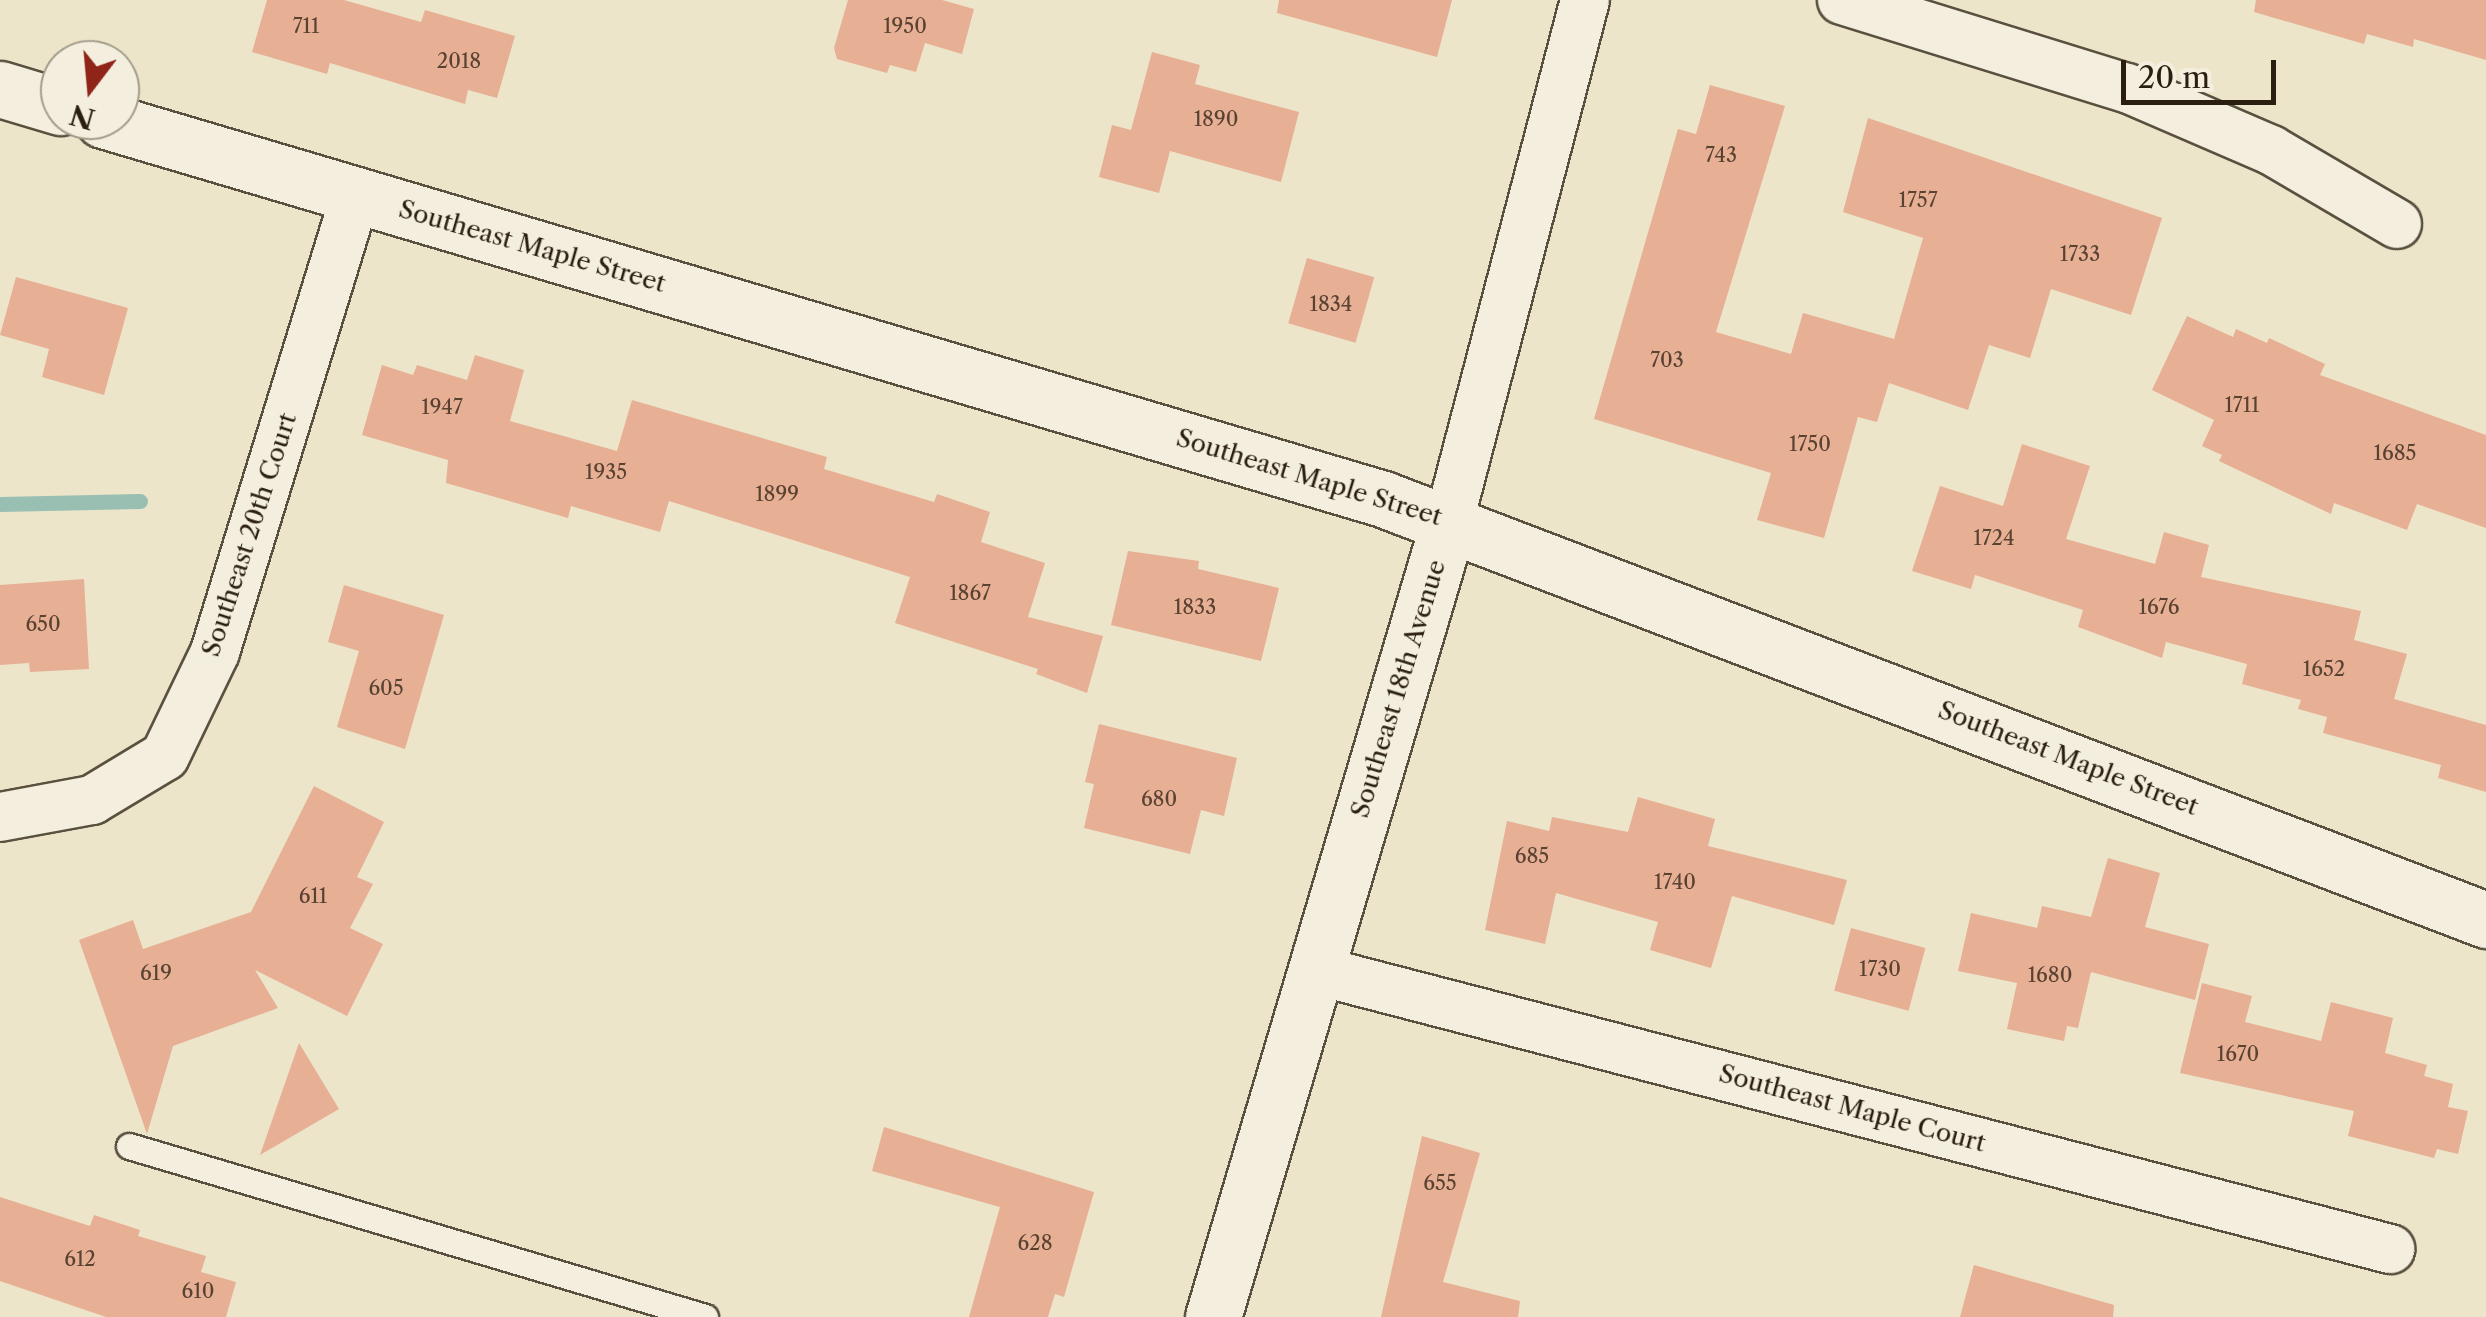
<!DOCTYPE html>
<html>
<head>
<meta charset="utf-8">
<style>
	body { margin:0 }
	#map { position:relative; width:2486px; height:1317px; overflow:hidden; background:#ece5ca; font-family:"Libre Caslon Text",serif }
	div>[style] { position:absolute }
	.stream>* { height:15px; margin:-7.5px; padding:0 7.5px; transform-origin:7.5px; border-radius:7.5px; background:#99bfb2 }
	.building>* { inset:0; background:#e7af94; transform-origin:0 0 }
	.roads { filter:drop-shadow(2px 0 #5a503f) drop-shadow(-2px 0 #5a503f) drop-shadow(0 2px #5a503f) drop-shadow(0 -2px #5a503f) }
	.lane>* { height:25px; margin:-12.5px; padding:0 12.5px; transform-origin:12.5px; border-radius:12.5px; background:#f3eedd }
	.street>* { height:48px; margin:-24px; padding:0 24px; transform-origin:24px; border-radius:24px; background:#f3eedd }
	.secondary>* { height:55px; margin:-27.5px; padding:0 27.5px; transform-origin:27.5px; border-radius:27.5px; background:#f3eedd }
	span { translate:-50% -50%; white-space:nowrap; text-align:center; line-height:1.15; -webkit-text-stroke:9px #f3eedd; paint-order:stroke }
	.number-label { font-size:20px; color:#594232 }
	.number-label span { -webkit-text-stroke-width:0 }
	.street-label { font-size:25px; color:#2a1e11 }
	.north { position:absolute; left:40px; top:40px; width:100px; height:100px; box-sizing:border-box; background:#f3eedd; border:2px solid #a39b8b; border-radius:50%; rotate:196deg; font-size:28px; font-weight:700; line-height:40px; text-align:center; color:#2a1e11 }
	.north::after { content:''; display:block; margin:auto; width:35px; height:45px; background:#8f2418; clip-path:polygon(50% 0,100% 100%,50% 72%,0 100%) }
	.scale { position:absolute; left:2121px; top:60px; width:155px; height:45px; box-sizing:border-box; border:5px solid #2a1e11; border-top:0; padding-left:12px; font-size:30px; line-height:35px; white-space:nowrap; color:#2a1e11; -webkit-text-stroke:8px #f3eedd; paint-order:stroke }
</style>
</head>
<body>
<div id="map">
	<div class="stream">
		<div style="left:0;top:504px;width:140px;rotate:-1.2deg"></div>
	</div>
	<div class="building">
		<div style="clip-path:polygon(267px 0,344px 0,421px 22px,425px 10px,515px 36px,497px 98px,468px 90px,465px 104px,330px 63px,327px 74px,252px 52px)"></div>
		<div style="clip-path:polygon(848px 0,942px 0,974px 9px,962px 54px,925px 43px,916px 72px,890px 65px,887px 73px,837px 59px,834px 48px)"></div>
		<div style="clip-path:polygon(1279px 0,1452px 0,1437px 57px,1277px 13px)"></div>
		<div style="clip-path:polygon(2256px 0,2486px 0,2486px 60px,2414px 39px,2413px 47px,2367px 34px,2364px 44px,2254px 12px)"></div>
		<div style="clip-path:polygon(1152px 52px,1200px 65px,1195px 84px,1299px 112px,1281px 182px,1170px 151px,1159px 193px,1099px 177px,1112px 125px,1131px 130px)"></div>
		<div style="clip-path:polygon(1710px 85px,1785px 106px,1716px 332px,1791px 354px,1803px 313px,1894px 339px,1923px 238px,1843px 212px,1868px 118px,2162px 218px,2131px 315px,2051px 289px,2030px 358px,1989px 345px,1968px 410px,1889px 383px,1877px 422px,1858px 417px,1824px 538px,1757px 520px,1771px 473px,1594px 419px,1678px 129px,1696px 134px)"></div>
		<div style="left:1307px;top:258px;width:70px;height:68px;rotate:16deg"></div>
		<div style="clip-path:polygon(16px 277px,128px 308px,104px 395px,42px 377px,49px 349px,0 335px)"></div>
		<div style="clip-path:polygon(2187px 316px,2233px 337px,2236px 329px,2267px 343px,2269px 338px,2325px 364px,2320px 375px,2486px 435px,2486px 528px,2417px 504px,2407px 530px,2334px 503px,2331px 514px,2219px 461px,2222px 455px,2202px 446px,2214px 420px,2152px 390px)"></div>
		<div style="clip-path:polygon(475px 355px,524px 370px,510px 421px,617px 451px,632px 400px,827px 457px,824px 469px,934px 502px,937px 494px,990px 512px,981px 542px,1045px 563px,1028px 617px,1103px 636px,1087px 693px,1036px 674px,1038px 669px,895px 623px,910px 577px,669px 501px,660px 532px,571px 506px,568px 518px,446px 483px,448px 460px,362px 435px,382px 365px,413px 375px,417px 365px,467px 380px)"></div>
		<div style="clip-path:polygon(2022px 444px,2090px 466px,2066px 539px,2155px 564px,2164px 532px,2209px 545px,2201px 577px,2361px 611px,2354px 640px,2407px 654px,2394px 699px,2486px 725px,2486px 792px,2438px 778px,2441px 765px,2323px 733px,2327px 717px,2298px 709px,2301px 700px,2242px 684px,2247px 664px,2166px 642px,2162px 658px,2078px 627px,2083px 610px,1975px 575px,1971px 589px,1912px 571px,1940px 486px,2003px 506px)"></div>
		<div style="clip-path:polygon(1128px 551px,1199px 561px,1198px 569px,1279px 588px,1261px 661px,1111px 625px)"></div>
		<div style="clip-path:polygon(84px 579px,89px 669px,30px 672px,29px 663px,0 665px,0 585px)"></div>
		<div style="clip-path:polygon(344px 585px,444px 615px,405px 749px,337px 727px,359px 651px,328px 642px)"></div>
		<div style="clip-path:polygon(1099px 724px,1237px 758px,1224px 816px,1201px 810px,1190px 854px,1084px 828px,1094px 784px,1085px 782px)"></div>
		<div style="clip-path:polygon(314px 786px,384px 822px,357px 877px,373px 884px,350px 928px,383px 944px,347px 1016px,255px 970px,278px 1008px,173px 1046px,147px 1134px,79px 940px,133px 920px,143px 949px,251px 912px)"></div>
		<div style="clip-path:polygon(1638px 797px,1715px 819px,1708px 846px,1847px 880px,1834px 925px,1732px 896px,1711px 968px,1650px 950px,1658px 922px,1556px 893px,1545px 944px,1485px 930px,1507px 821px,1549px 831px,1552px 817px,1628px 832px)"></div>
		<div style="clip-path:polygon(2108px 858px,2160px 873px,2145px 927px,2209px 944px,2195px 1000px,2091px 972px,2078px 1028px,2067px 1026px,2064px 1041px,2007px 1029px,2017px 983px,1958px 971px,1971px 913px,2037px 928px,2042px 906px,2091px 917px)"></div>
		<div style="left:1851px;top:928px;width:77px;height:65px;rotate:15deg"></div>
		<div style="clip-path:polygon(2202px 983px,2252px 996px,2245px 1022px,2321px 1041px,2331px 1002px,2393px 1018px,2385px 1053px,2427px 1065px,2424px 1076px,2453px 1084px,2448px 1107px,2468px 1111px,2458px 1154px,2437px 1149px,2434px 1158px,2348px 1136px,2354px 1111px,2180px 1073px)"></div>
		<div style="clip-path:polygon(299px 1043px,339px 1109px,260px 1155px)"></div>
		<div style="clip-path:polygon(884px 1127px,1094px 1192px,1064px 1297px,1055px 1294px,1048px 1317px,969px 1317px,1000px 1207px,872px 1171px)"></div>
		<div style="clip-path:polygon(1422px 1136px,1480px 1153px,1443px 1282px,1520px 1301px,1518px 1317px,1381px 1317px)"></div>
		<div style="clip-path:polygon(0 1197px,90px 1226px,94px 1215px,140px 1230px,138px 1236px,206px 1256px,201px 1272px,236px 1282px,226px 1317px,106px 1317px,0 1281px)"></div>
		<div style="clip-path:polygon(1974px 1265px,2114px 1305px,2113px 1317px,1960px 1317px)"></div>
	</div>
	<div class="roads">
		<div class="lane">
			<div style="left:129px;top:1146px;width:601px;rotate:16.53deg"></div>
		</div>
		<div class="street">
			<div style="left:1842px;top:0;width:298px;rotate:17.2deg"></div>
			<div style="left:2127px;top:88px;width:157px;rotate:23.3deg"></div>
			<div style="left:2271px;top:150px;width:146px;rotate:30.4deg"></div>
			<div style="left:1449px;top:521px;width:538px;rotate:-75.37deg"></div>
			<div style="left:0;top:817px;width:94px;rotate:-10.5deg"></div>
			<div style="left:92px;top:800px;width:85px;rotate:-31.1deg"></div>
			<div style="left:165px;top:756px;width:115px;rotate:-64.3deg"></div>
			<div style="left:215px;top:652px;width:478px;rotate:-72.9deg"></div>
			<div style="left:1315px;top:970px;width:1111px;rotate:14.55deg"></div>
		</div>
		<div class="secondary">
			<div style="left:0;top:89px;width:63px;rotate:16.7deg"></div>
			<div style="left:103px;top:120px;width:1335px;rotate:16.49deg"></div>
			<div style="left:1383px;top:499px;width:1181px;rotate:20.89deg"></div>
			<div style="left:1213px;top:1317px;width:830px;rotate:-73.49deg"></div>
		</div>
	</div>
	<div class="number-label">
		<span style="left:306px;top:26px">711</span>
		<span style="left:905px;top:26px">1950</span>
		<span style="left:459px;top:61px">2018</span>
		<span style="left:1216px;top:119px">1890</span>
		<span style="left:1721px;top:155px">743</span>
		<span style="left:1918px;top:200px">1757</span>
		<span style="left:2080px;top:254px">1733</span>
		<span style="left:1331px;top:304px">1834</span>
		<span style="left:1667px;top:360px">703</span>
		<span style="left:2242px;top:405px">1711</span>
		<span style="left:442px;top:407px">1947</span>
		<span style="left:1810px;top:444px">1750</span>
		<span style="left:2395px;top:453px">1685</span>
		<span style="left:606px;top:472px">1935</span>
		<span style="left:777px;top:494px">1899</span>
		<span style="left:1994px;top:538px">1724</span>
		<span style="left:970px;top:593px">1867</span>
		<span style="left:1195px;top:607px">1833</span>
		<span style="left:2159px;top:607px">1676</span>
		<span style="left:43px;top:624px">650</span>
		<span style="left:2324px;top:669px">1652</span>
		<span style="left:386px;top:688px">605</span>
		<span style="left:1159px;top:799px">680</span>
		<span style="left:1532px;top:856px">685</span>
		<span style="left:1675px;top:882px">1740</span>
		<span style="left:313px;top:896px">611</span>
		<span style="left:1880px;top:969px">1730</span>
		<span style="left:156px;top:973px">619</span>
		<span style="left:2050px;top:975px">1680</span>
		<span style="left:2238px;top:1054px">1670</span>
		<span style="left:1440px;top:1183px">655</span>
		<span style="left:1035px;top:1243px">628</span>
		<span style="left:80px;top:1259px">612</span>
		<span style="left:198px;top:1291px">610</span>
	</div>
	<div class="street-label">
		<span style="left:532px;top:247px;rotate:16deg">Southeast Maple Street</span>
		<span style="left:1309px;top:478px;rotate:17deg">Southeast Maple Street</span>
		<span style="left:250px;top:535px;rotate:-72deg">Southeast 20th Court</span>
		<span style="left:1399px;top:689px;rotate:-73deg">Southeast 18th Avenue</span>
		<span style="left:2068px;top:759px;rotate:21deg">Southeast Maple Street</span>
		<span style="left:1852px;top:1109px;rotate:15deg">Southeast Maple Court</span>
	</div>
	<div class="north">N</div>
	<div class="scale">20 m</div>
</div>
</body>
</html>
